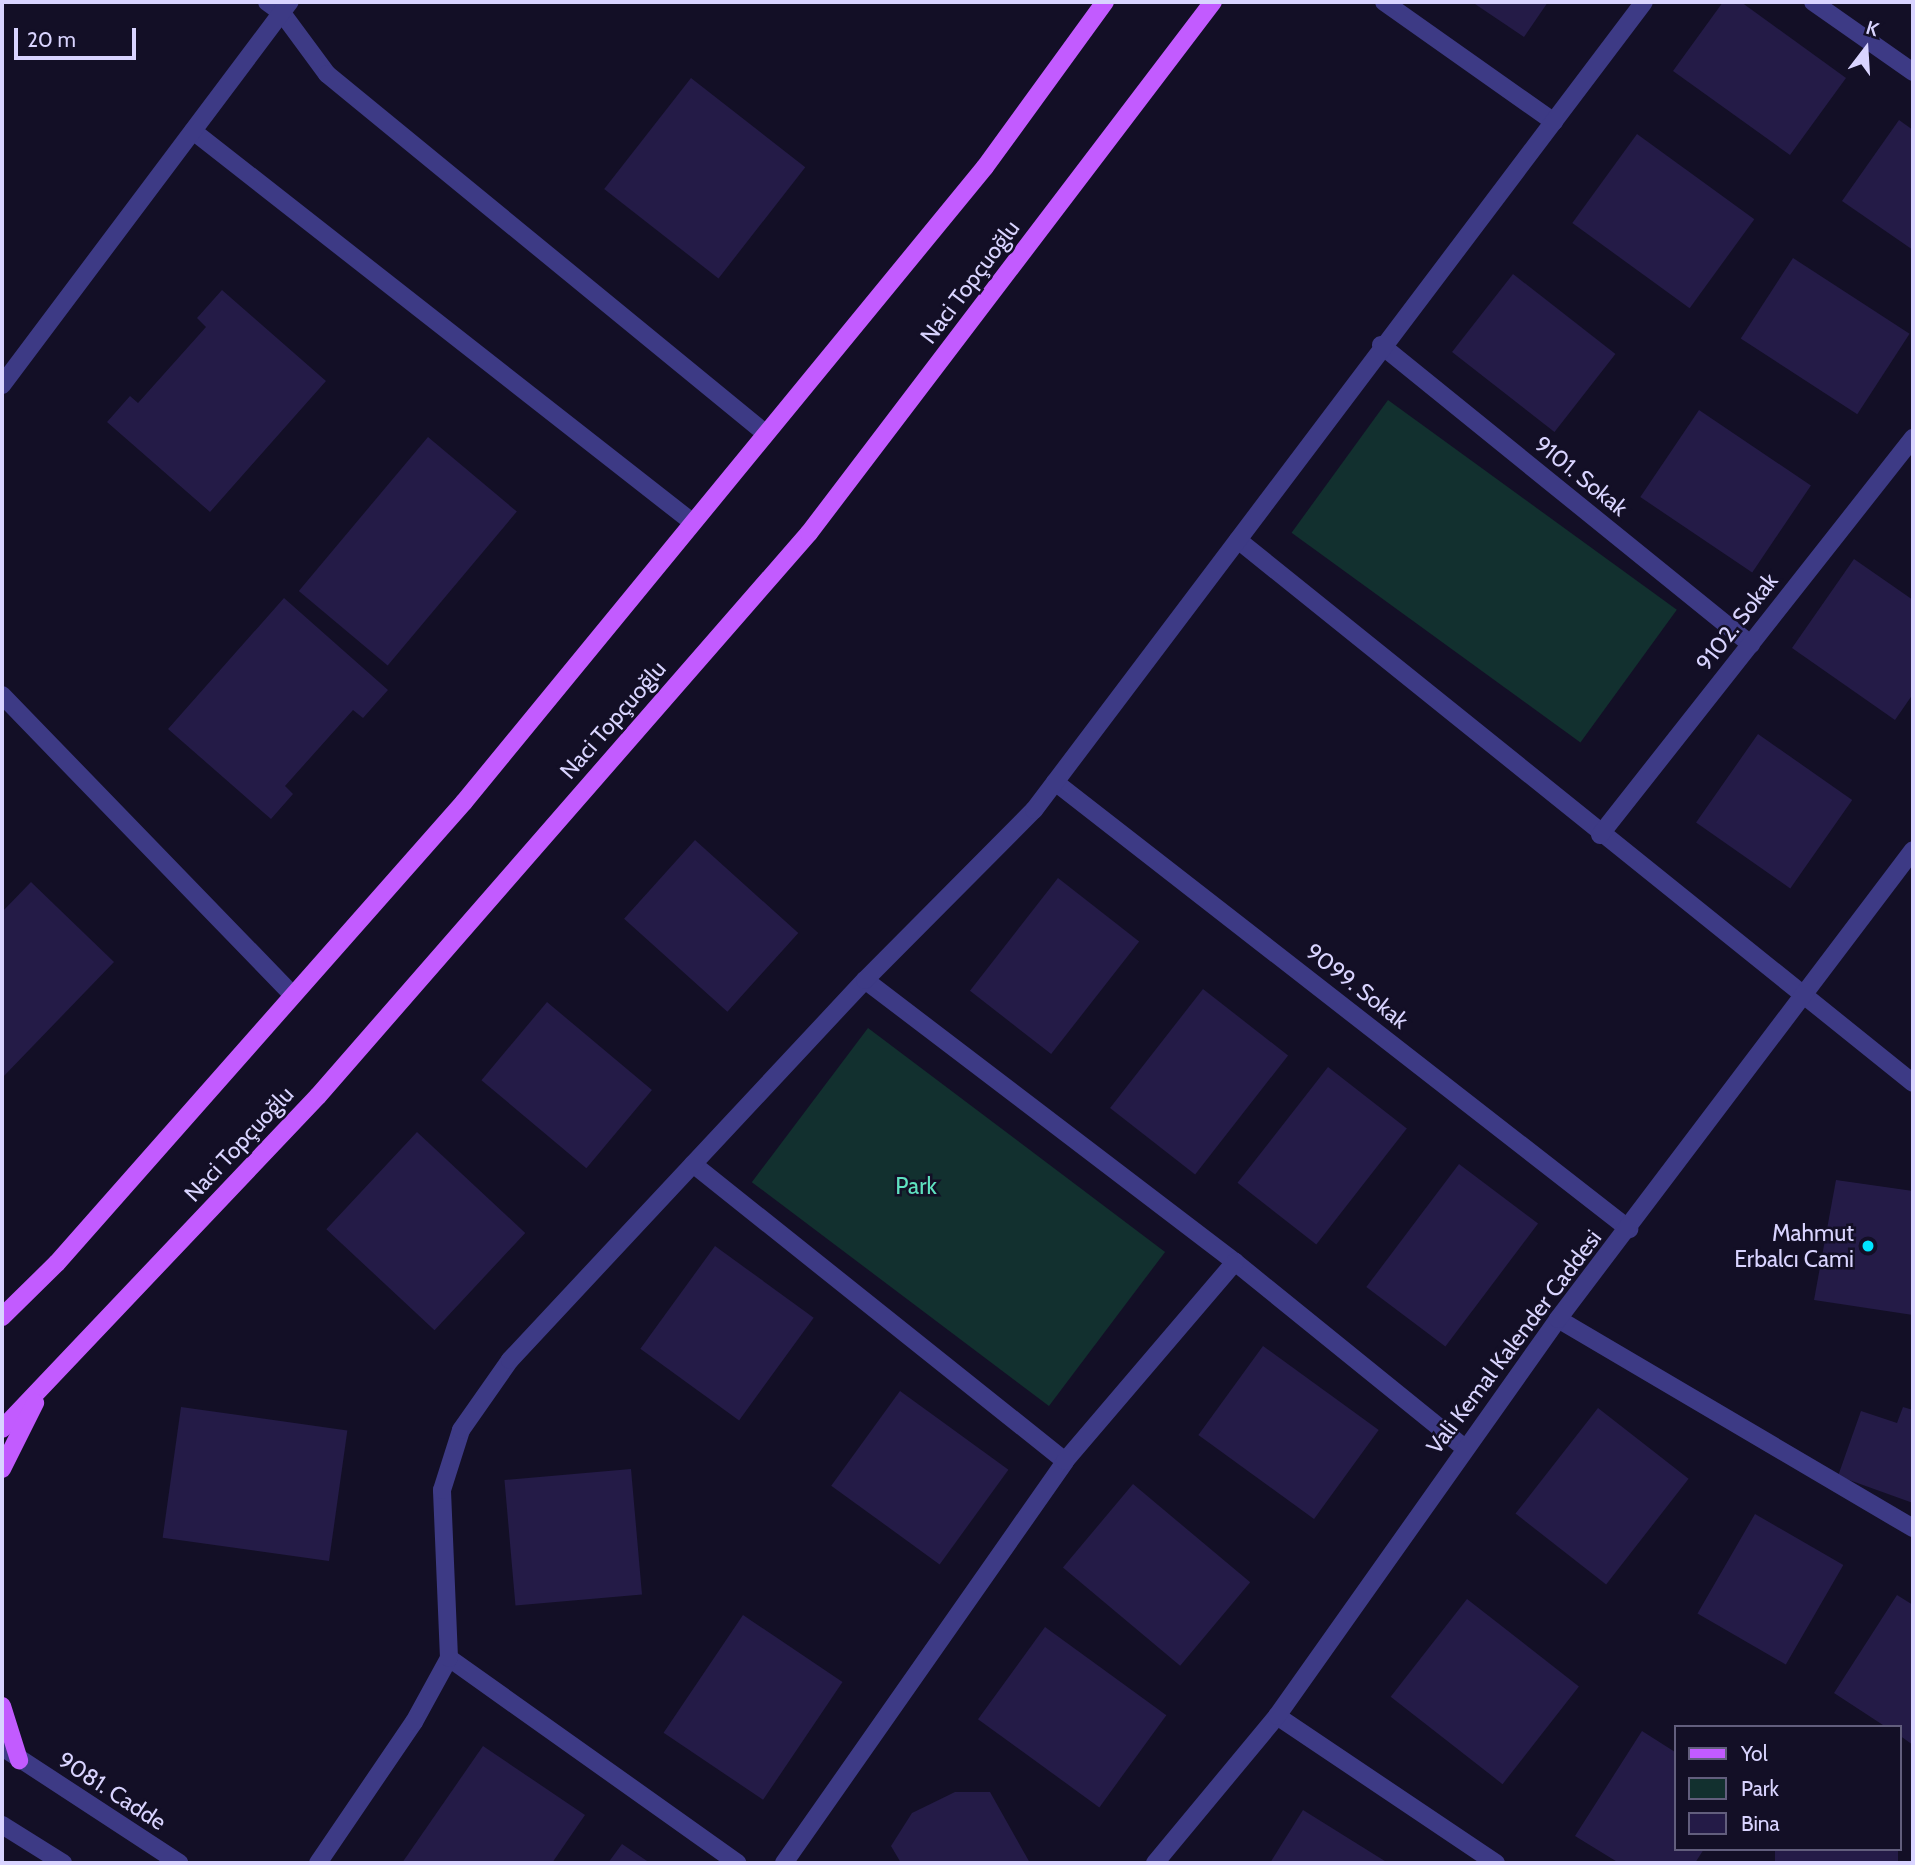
<!DOCTYPE html>
<html>
<head>
<meta charset="utf-8">
<style>
	body { margin:0 }
	#map { position:relative; width:1915px; height:1865px; overflow:hidden; background:#130f26; font-family:Cabin,sans-serif }
	div>[style] { position:absolute }
	.green>* { inset:0; background:#12302f; transform-origin:0 0 }
	.building>* { inset:0; background:#241b47; transform-origin:0 0 }
	.service>* { height:18px; margin:-9px; padding:0 9px; transform-origin:9px; border-radius:9px; background:#3d3a85 }
	.minor>* { height:18px; margin:-9px; padding:0 9px; transform-origin:9px; border-radius:9px; background:#3d3a85 }
	.tertiary>* { height:18px; margin:-9px; padding:0 9px; transform-origin:9px; border-radius:9px; background:#3d3a85 }
	.primary>* { height:18px; margin:-9px; padding:0 9px; transform-origin:9px; border-radius:9px; background:#c25bff }
	.dots>* { width:19px; height:19px; translate:-50% -50%; box-sizing:border-box; border:4px solid #130f26; border-radius:50% }
	span { translate:-50% -50%; white-space:nowrap; text-align:center; line-height:1.15; -webkit-text-stroke:5px #130f26; paint-order:stroke }
	.street-label { font-size:23px; color:#d9d4ff }
	.park-label { font-size:23px; color:#5fe0c0 }
	.poi-label { font-size:23px; color:#d9d4ff }
	.right { translate:-100% -50%; text-align:right }
	.frame { position:absolute; inset:0; border:4px solid #d9d4ff; pointer-events:none }
	.legend { position:absolute; left:1674px; top:1725px; width:228px; height:126px; box-sizing:border-box; background:#130f26; border:2px solid #625e7d; margin:0; padding:9px 12px; list-style:none; font-size:21px; color:#d9d4ff }
	.legend li { display:flex; align-items:center; gap:14px; height:35px }
	.legend b { width:35px; border:2px solid #625e7d }
	.north { position:absolute; left:1831px; top:14px; width:70px; height:70px; -webkit-text-stroke:5px #130f26; paint-order:stroke; rotate:17deg; font-size:19px; font-weight:700; line-height:28px; text-align:center; color:#d9d4ff }
	.north::after { content:''; display:block; margin:auto; width:24px; height:32px; background:#d9d4ff; clip-path:polygon(50% 0,100% 100%,50% 72%,0 100%) }
	.scale { position:absolute; left:14px; top:28px; width:122px; height:32px; box-sizing:border-box; border:4px solid #d9d4ff; border-top:0; padding-left:9px; font-size:21px; line-height:24px; white-space:nowrap; color:#d9d4ff; -webkit-text-stroke:5px #130f26; paint-order:stroke }
</style>
</head>
<body>
<div id="map">
	<div class="green">
		<div style="left:1388px;top:400px;width:357px;height:164px;rotate:36deg"></div>
		<div style="left:868px;top:1028px;width:372px;height:193px;rotate:37deg"></div>
	</div>
	<div class="building">
		<div style="clip-path:polygon(1472px 2px,1548px 2px,1524px 37px)"></div>
		<div style="clip-path:polygon(1723px 2px,1741px 2px,1846px 78px,1790px 155px,1673px 71px)"></div>
		<div style="left:691px;top:78px;width:145px;height:141px;rotate:38deg"></div>
		<div style="clip-path:polygon(1899px 120px,1913px 130px,1913px 250px,1842px 201px)"></div>
		<div style="left:1637px;top:134px;width:145px;height:110px;rotate:36deg"></div>
		<div style="left:1793px;top:258px;width:139px;height:96px;rotate:33deg"></div>
		<div style="left:1513px;top:274px;width:130px;height:99px;rotate:38deg"></div>
		<div style="clip-path:polygon(222px 290px,326px 381px,210px 512px,107px 422px,130px 396px,138px 403px,206px 327px,197px 318px)"></div>
		<div style="left:1699px;top:410px;width:135px;height:105px;rotate:34deg"></div>
		<div style="left:428px;top:437px;width:116px;height:201px;rotate:40deg"></div>
		<div style="clip-path:polygon(1854px 559px,1913px 600px,1913px 694px,1895px 720px,1792px 648px)"></div>
		<div style="clip-path:polygon(284px 598px,388px 690px,363px 718px,353px 710px,285px 786px,293px 794px,271px 819px,168px 729px)"></div>
		<div style="left:1758px;top:734px;width:115px;height:108px;rotate:35deg"></div>
		<div style="left:695px;top:840px;width:139px;height:106px;rotate:42deg"></div>
		<div style="left:1058px;top:878px;width:103px;height:143px;rotate:38deg"></div>
		<div style="clip-path:polygon(31px 882px,114px 962px,2px 1078px,2px 912px)"></div>
		<div style="left:1203px;top:989px;width:108px;height:151px;rotate:38deg"></div>
		<div style="left:547px;top:1002px;width:137px;height:102px;rotate:40deg"></div>
		<div style="left:1328px;top:1067px;width:100px;height:147px;rotate:38deg"></div>
		<div style="left:417px;top:1132px;width:148px;height:133px;rotate:43deg"></div>
		<div style="left:1459px;top:1164px;width:99px;height:154px;rotate:37deg"></div>
		<div style="clip-path:polygon(1836px 1180px,1913px 1191px,1913px 1315px,1814px 1300px)"></div>
		<div style="left:715px;top:1246px;width:122px;height:127px;rotate:36deg"></div>
		<div style="left:1263px;top:1346px;width:143px;height:110px;rotate:36deg"></div>
		<div style="left:900px;top:1391px;width:134px;height:117px;rotate:36deg"></div>
		<div style="left:181px;top:1407px;width:168px;height:132px;rotate:8deg"></div>
		<div style="clip-path:polygon(1903px 1407px,1913px 1410px,1913px 1503px,1838px 1476px,1861px 1411px,1897px 1423px)"></div>
		<div style="left:1598px;top:1408px;width:115px;height:134px;rotate:38deg"></div>
		<div style="left:631px;top:1469px;width:126px;height:127px;rotate:85deg"></div>
		<div style="left:1133px;top:1484px;width:153px;height:109px;rotate:40deg"></div>
		<div style="left:1755px;top:1514px;width:102px;height:115px;rotate:30deg"></div>
		<div style="clip-path:polygon(1897px 1595px,1913px 1605px,1913px 1745px,1899px 1735px,1899px 1727px,1886px 1727px,1834px 1693px)"></div>
		<div style="left:1467px;top:1599px;width:142px;height:124px;rotate:38deg"></div>
		<div style="left:743px;top:1615px;width:120px;height:142px;rotate:34deg"></div>
		<div style="left:1045px;top:1627px;width:150px;height:114px;rotate:36deg"></div>
		<div style="clip-path:polygon(1642px 1731px,1675px 1752px,1675px 1849px,1704px 1849px,1695px 1863px,1619px 1863px,1575px 1836px)"></div>
		<div style="clip-path:polygon(483px 1746px,585px 1815px,552px 1863px,402px 1863px)"></div>
		<div style="clip-path:polygon(955px 1792px,990px 1792px,1030px 1863px,901px 1863px,891px 1846px,912px 1813px)"></div>
		<div style="clip-path:polygon(1303px 1810px,1388px 1863px,1270px 1863px)"></div>
		<div style="clip-path:polygon(622px 1844px,650px 1863px,608px 1863px)"></div>
		<div style="left:1775px;top:1849px;width:123px;height:16px"></div>
	</div>
	<div class="service">
		<div style="left:267px;top:2px;width:19px;rotate:36deg"></div>
		<div style="left:282px;top:13px;width:76px;rotate:53.6deg"></div>
		<div style="left:327px;top:74px;width:566px;rotate:39.34deg"></div>
		<div style="left:193px;top:131px;width:634px;rotate:38.08deg"></div>
	</div>
	<div class="minor">
		<div style="left:1384px;top:2px;width:208px;rotate:35.2deg"></div>
		<div style="left:1813px;top:2px;width:122px;rotate:35deg"></div>
		<div style="left:1381px;top:345px;width:476px;rotate:39deg"></div>
		<div style="left:2px;top:385px;width:479px;rotate:-53.1deg"></div>
		<div style="left:1238px;top:540px;width:866px;rotate:38.81deg"></div>
		<div style="left:2px;top:695px;width:418px;rotate:45.9deg"></div>
		<div style="left:1055px;top:782px;width:728px;rotate:37.91deg"></div>
		<div style="left:1600px;top:835px;width:506px;rotate:-51.75deg"></div>
		<div style="left:865px;top:980px;width:465px;rotate:37.3deg"></div>
		<div style="left:1235px;top:1262px;width:296px;rotate:39deg"></div>
		<div style="left:693px;top:1164px;width:476px;rotate:38.6deg"></div>
		<div style="left:1558px;top:1319px;width:412px;rotate:30.5deg"></div>
		<div style="left:449px;top:1658px;width:354px;rotate:35.4deg"></div>
		<div style="left:1277px;top:1716px;width:264px;rotate:33.9deg"></div>
		<div style="left:318px;top:1863px;width:171px;rotate:-55.8deg"></div>
		<div style="left:414px;top:1722px;width:73px;rotate:-61.3deg"></div>
		<div style="left:449px;top:1658px;width:168px;rotate:-92.4deg"></div>
		<div style="left:442px;top:1490px;width:63px;rotate:-72.4deg"></div>
		<div style="left:461px;top:1430px;width:85px;rotate:-55deg"></div>
		<div style="left:510px;top:1360px;width:520px;rotate:-46.95deg"></div>
		<div style="left:865px;top:980px;width:240px;rotate:-45.2deg"></div>
		<div style="left:1034px;top:810px;width:1012px;rotate:-52.95deg"></div>
		<div style="left:784px;top:1863px;width:490px;rotate:-55deg"></div>
		<div style="left:1065px;top:1461px;width:262px;rotate:-49.5deg"></div>
	</div>
	<div class="tertiary">
		<div style="left:2px;top:1747px;width:212px;rotate:33.2deg"></div>
		<div style="left:2px;top:1825px;width:72px;rotate:31.9deg"></div>
		<div style="left:1155px;top:1863px;width:191px;rotate:-50.3deg"></div>
		<div style="left:1277px;top:1716px;width:486px;rotate:-54.7deg"></div>
		<div style="left:1558px;top:1319px;width:588px;rotate:-52.88deg"></div>
	</div>
	<div class="primary">
		<div style="left:2px;top:1317px;width:77px;rotate:-44.5deg"></div>
		<div style="left:57px;top:1263px;width:615px;rotate:-48.56deg"></div>
		<div style="left:464px;top:802px;width:821px;rotate:-50.63deg"></div>
		<div style="left:985px;top:167px;width:204px;rotate:-54deg"></div>
		<div style="left:2px;top:1429px;width:459px;rotate:-46.5deg"></div>
		<div style="left:318px;top:1096px;width:747px;rotate:-48.91deg"></div>
		<div style="left:809px;top:533px;width:667px;rotate:-52.74deg"></div>
		<div style="left:2px;top:1469px;width:74px;rotate:-63.4deg"></div>
		<div style="left:2px;top:1706px;width:57px;rotate:72.5deg"></div>
	</div>
	<div class="dots">
		<div style="left:1868px;top:1246px;background:#00e5ff"></div>
	</div>
	<div class="street-label">
		<span style="left:970px;top:282px;rotate:-53deg">Naci Topçuoğlu</span>
		<span style="left:1581px;top:476px;rotate:39deg">9101. Sokak</span>
		<span style="left:1737px;top:622px;rotate:-52deg">9102. Sokak</span>
		<span style="left:613px;top:720px;rotate:-49deg">Naci Topçuoğlu</span>
		<span style="left:1357px;top:986px;rotate:38deg">9099. Sokak</span>
		<span style="left:239px;top:1144px;rotate:-47deg">Naci Topçuoğlu</span>
		<span style="left:1514px;top:1342px;rotate:-53deg">Vali Kemal Kalender Caddesi</span>
		<span style="left:112px;top:1791px;rotate:33deg">9081. Cadde</span>
	</div>
	<div class="park-label">
		<span style="left:916px;top:1186px">Park</span>
	</div>
	<div class="poi-label">
		<span class="right" style="left:1854px;top:1246px">Mahmut<br>Erbalcı Cami</span>
	</div>
	<div class="frame"></div>
	<ul class="legend">
	<li><b style="height:9px;background:#c25bff"></b>Yol</li>
	<li><b style="height:19px;background:#12302f"></b>Park</li>
	<li><b style="height:19px;background:#241b47"></b>Bina</li>
	</ul>
	<div class="north">K</div>
	<div class="scale">20 m</div>
</div>
</body>
</html>
